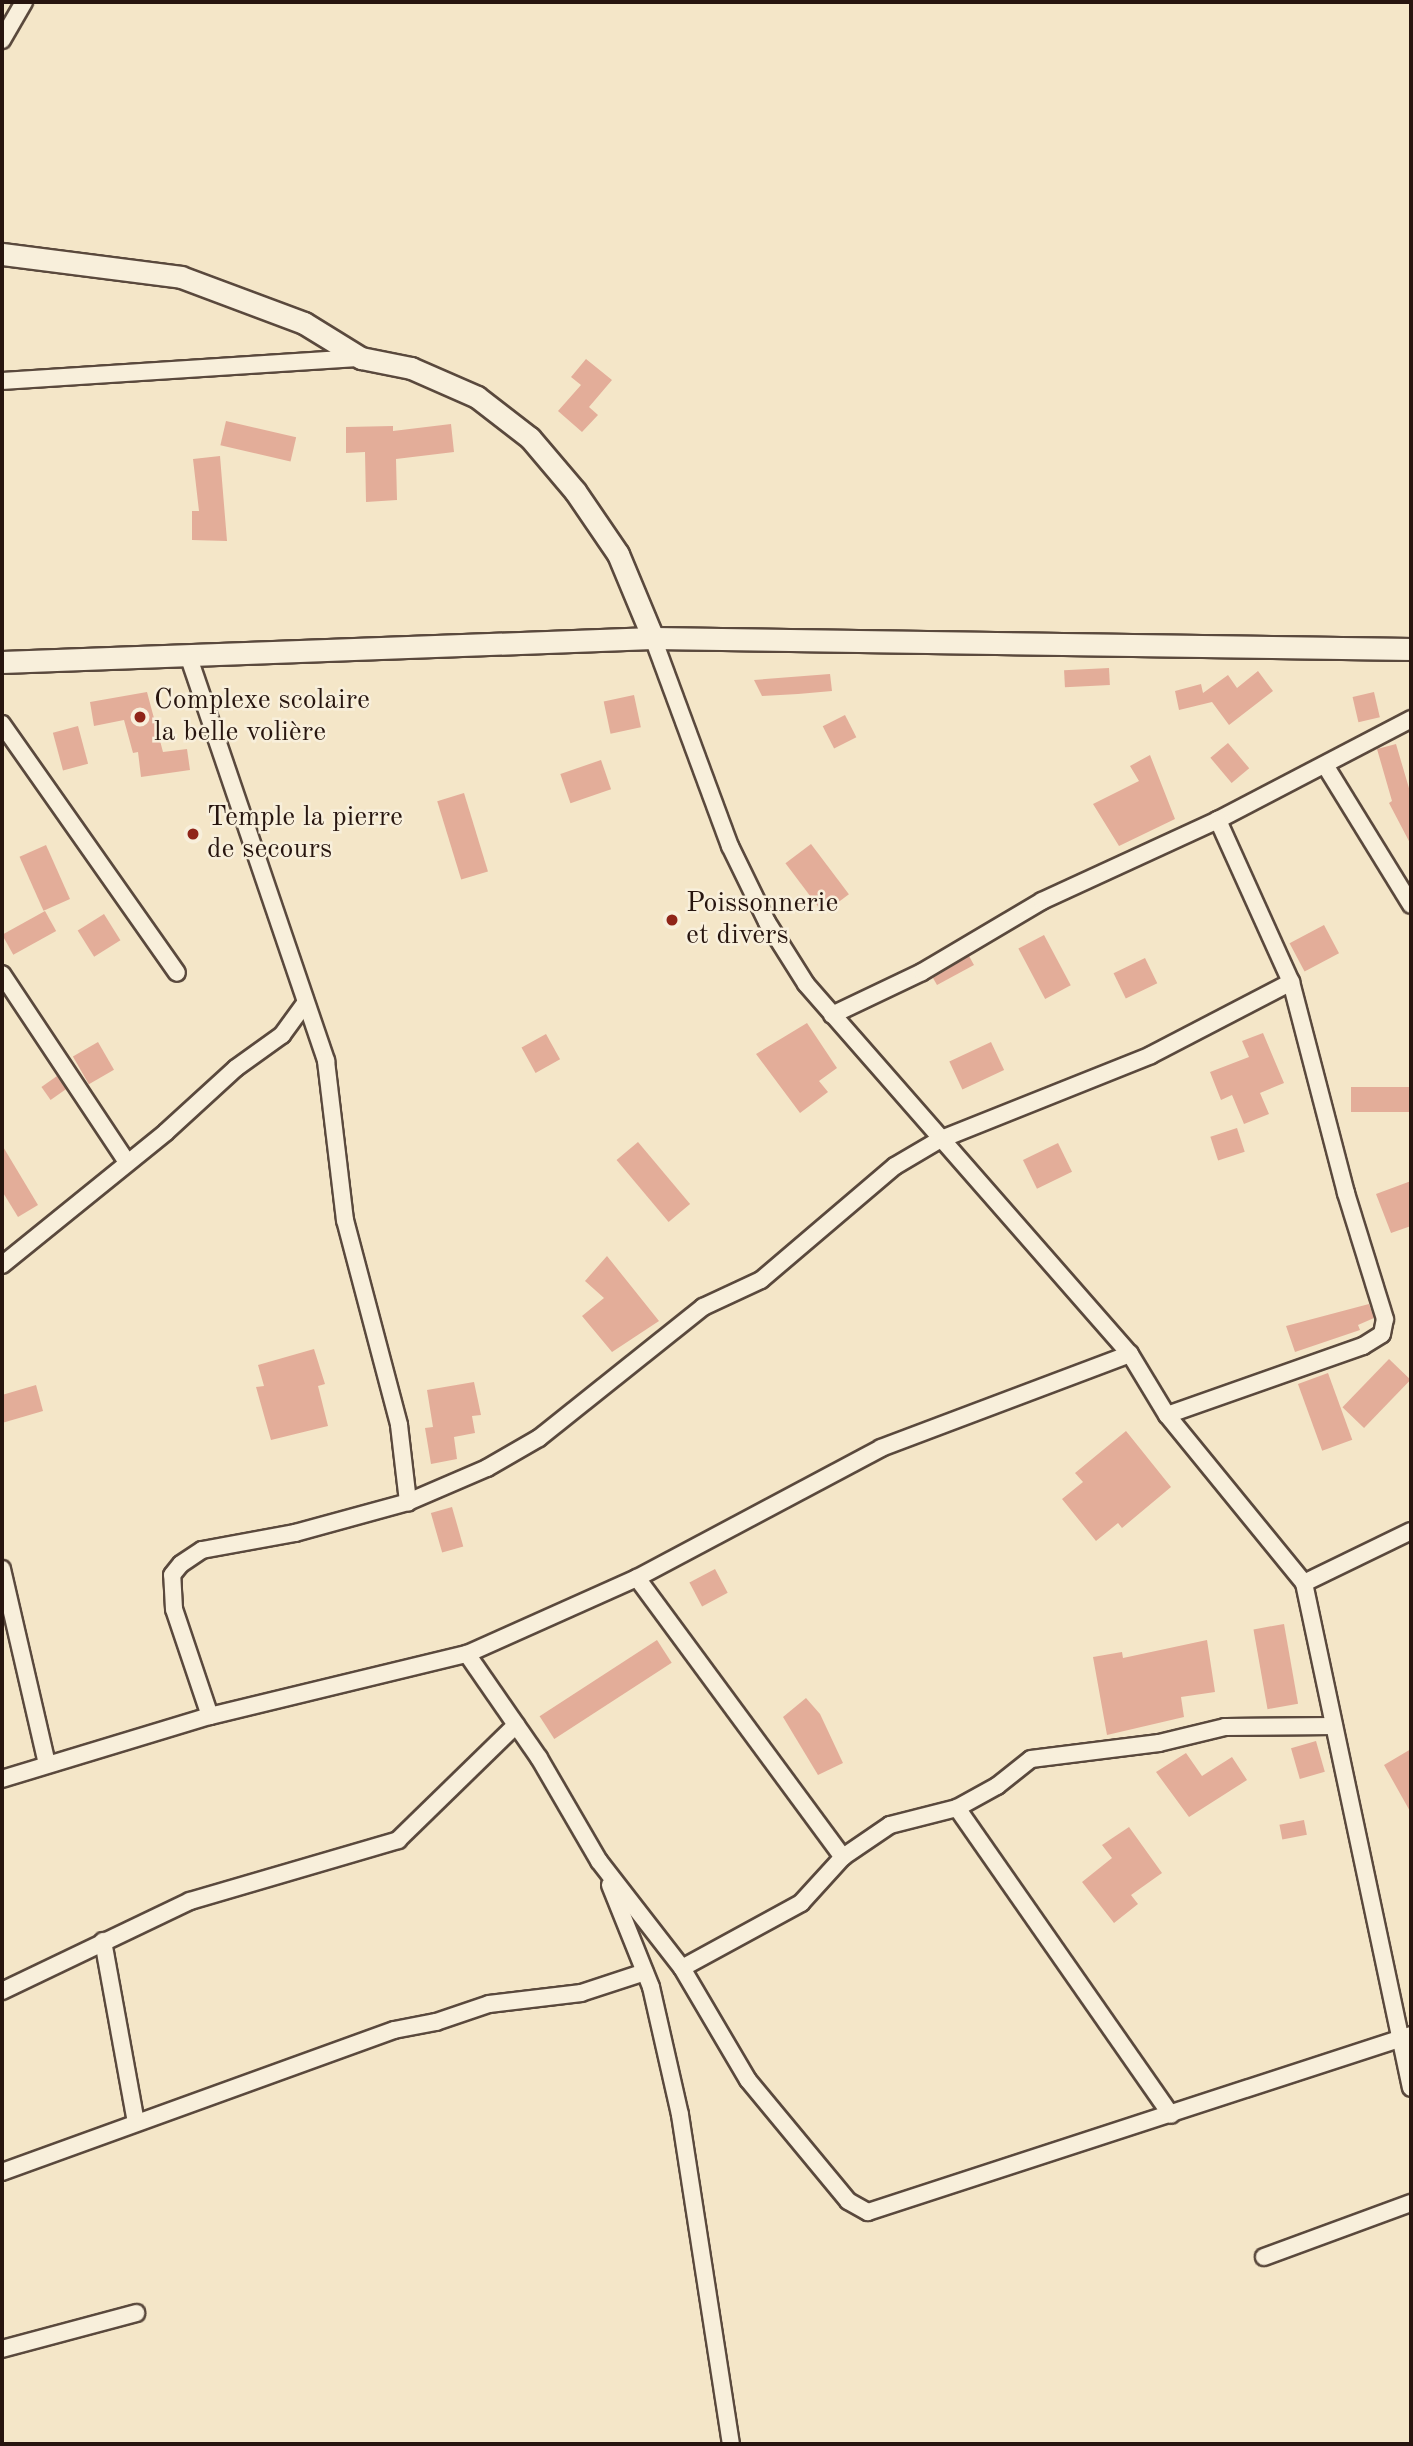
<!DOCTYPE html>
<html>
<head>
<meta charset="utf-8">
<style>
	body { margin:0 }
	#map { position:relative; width:1413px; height:2446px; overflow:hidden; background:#f4e6c8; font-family:"Old Standard TT",serif }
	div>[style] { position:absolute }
	.building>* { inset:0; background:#e3ad99; transform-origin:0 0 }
	.roads { filter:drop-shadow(2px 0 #5a493d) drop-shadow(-2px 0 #5a493d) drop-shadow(0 2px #5a493d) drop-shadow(0 -2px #5a493d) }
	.minor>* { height:16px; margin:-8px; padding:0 8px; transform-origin:8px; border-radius:8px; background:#f8efdb }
	.tertiary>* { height:21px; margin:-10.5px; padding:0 10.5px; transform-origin:10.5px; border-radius:10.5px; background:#f8efdb }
	.dots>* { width:19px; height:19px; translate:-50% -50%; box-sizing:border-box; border:4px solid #f8efdb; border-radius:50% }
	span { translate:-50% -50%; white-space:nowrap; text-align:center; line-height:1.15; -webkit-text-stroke:5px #f8efdb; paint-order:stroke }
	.poi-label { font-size:28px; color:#27150f }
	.left { translate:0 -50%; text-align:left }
	.frame { position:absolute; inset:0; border:4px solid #27150f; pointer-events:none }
</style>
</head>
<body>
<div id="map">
	<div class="building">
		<div style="clip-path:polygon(586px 359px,612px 380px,589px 407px,598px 415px,582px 432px,558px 411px,581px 385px,571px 377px)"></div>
		<div style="left:226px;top:421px;width:72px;height:25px;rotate:13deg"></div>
		<div style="clip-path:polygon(451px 424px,454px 452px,396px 459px,397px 500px,366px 502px,365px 452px,346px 453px,346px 427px,393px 426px,393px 431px)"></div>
		<div style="clip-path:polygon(220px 456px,227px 541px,192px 540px,192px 511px,199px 511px,193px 459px)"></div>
		<div style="left:1109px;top:668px;width:17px;height:45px;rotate:87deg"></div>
		<div style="clip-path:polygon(1258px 671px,1273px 691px,1229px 725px,1212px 702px,1179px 710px,1175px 691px,1201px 684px,1203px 693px,1228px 675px,1237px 688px)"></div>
		<div style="clip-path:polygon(830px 674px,832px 691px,798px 694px,762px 696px,754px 680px)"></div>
		<div style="clip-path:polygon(147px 692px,163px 752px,187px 749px,190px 770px,141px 777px,138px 752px,133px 753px,124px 720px,94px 726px,90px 702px)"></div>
		<div style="left:1374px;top:692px;width:26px;height:22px;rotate:77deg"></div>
		<div style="left:634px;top:695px;width:33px;height:31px;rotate:78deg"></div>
		<div style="left:845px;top:715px;width:25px;height:25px;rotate:63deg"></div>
		<div style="left:78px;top:726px;width:39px;height:26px;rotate:75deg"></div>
		<div style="left:1228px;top:743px;width:33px;height:23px;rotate:50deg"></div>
		<div style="clip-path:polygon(1396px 744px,1411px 795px,1411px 845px,1389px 803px,1392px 801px,1377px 749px)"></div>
		<div style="clip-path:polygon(1150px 755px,1175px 819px,1119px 846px,1093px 804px,1139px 781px,1130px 766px)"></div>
		<div style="left:601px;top:760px;width:31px;height:43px;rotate:71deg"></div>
		<div style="left:464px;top:793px;width:82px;height:28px;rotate:73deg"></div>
		<div style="left:811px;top:844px;width:63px;height:32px;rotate:53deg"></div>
		<div style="left:46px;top:845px;width:59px;height:29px;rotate:66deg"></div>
		<div style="left:45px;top:911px;width:23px;height:49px;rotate:61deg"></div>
		<div style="left:104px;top:914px;width:31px;height:31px;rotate:58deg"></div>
		<div style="left:1324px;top:925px;width:32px;height:39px;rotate:62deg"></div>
		<div style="left:1044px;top:935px;width:57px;height:29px;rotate:62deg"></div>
		<div style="clip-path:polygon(969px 956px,974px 965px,937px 985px,933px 978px)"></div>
		<div style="left:1145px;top:958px;width:28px;height:35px;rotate:64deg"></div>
		<div style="clip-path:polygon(807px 1023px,837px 1068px,819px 1081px,828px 1092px,800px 1113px,756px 1054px)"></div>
		<div style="clip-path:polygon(1263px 1033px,1284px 1083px,1260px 1093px,1269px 1114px,1244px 1124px,1232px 1095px,1221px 1100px,1210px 1072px,1249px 1057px,1242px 1041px)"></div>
		<div style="left:546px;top:1034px;width:29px;height:28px;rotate:61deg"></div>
		<div style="left:98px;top:1042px;width:32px;height:29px;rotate:60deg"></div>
		<div style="left:991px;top:1042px;width:31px;height:46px;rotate:65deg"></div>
		<div style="left:57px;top:1076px;width:16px;height:19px;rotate:55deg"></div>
		<div style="left:1411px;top:1087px;width:25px;height:60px;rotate:90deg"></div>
		<div style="left:1237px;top:1128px;width:25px;height:28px;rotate:72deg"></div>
		<div style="left:638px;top:1142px;width:81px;height:28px;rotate:50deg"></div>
		<div style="left:1058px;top:1143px;width:32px;height:39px;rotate:64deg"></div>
		<div style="clip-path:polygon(2px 1145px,38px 1205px,18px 1217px,2px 1191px)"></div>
		<div style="clip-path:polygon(1411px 1181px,1411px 1226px,1391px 1233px,1376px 1194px)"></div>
		<div style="clip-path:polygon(607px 1256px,659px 1321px,612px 1352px,582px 1316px,604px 1298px,585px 1281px)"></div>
		<div style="clip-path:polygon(1369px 1304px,1374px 1318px,1358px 1325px,1360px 1330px,1295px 1352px,1286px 1326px)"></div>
		<div style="clip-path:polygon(314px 1349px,325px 1384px,318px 1386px,328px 1426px,271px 1440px,256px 1387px,264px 1386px,258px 1365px)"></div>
		<div style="left:1389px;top:1359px;width:30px;height:67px;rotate:44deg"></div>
		<div style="left:1328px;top:1373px;width:71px;height:32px;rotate:70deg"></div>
		<div style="clip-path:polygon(474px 1382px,481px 1415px,472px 1416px,475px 1433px,454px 1437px,457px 1459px,431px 1464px,425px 1428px,433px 1427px,427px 1390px)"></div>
		<div style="clip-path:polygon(36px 1385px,43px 1411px,2px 1423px,2px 1395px)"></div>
		<div style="clip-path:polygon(1126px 1431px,1171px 1487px,1122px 1528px,1118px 1523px,1096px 1541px,1062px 1499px,1083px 1482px,1075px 1473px)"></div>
		<div style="left:452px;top:1507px;width:41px;height:22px;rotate:74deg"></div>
		<div style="left:715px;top:1569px;width:27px;height:29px;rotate:62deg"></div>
		<div style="left:1284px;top:1624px;width:81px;height:31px;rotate:80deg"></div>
		<div style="left:657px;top:1640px;width:27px;height:140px;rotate:57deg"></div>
		<div style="clip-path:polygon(1207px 1640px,1215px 1692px,1181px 1697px,1184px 1717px,1107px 1735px,1093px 1657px,1122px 1652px,1123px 1658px)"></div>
		<div style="clip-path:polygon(806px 1698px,820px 1714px,843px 1763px,818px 1775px,783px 1717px)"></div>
		<div style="left:1316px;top:1741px;width:32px;height:26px;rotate:74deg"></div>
		<div style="clip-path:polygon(1411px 1749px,1411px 1813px,1384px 1765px)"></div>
		<div style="clip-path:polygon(1186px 1753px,1202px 1776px,1232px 1757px,1247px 1780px,1189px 1817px,1156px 1772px)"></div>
		<div style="left:1304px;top:1820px;width:15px;height:25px;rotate:79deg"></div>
		<div style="clip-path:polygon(1129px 1827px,1162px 1873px,1131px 1895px,1138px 1904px,1114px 1923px,1082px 1882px,1112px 1858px,1102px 1845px)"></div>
	</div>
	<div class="roads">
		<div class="minor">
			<div style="left:2px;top:40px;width:44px;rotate:-59.9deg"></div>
			<div style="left:2px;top:381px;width:360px;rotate:-3.7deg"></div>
			<div style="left:653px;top:638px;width:222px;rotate:69.7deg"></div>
			<div style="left:730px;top:846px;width:85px;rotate:64deg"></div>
			<div style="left:767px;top:922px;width:73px;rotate:57.8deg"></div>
			<div style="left:806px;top:984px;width:492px;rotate:48.8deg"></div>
			<div style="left:1130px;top:1354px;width:71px;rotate:58.8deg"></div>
			<div style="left:1167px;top:1415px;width:217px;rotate:50.8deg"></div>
			<div style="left:1304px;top:1583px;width:516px;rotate:78.04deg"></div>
			<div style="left:188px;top:655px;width:429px;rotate:71.2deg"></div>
			<div style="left:326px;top:1061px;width:160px;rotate:83.2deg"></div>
			<div style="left:345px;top:1220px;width:212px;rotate:75.2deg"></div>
			<div style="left:399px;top:1425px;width:78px;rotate:83.3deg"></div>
			<div style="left:2px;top:724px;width:304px;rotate:54.9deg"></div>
			<div style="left:1325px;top:765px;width:164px;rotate:58.4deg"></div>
			<div style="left:2px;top:974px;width:226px;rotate:56.4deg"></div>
			<div style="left:832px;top:1015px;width:100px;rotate:-25.5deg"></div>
			<div style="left:922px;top:972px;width:139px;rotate:-30.6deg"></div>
			<div style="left:1042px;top:901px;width:194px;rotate:-24.7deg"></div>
			<div style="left:1218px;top:820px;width:218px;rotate:-27.6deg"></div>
			<div style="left:2px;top:1265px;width:211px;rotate:-39deg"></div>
			<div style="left:166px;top:1132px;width:95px;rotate:-42.4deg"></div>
			<div style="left:236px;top:1068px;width:57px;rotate:-35.7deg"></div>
			<div style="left:282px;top:1035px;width:39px;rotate:-54deg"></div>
			<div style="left:1167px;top:1415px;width:208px;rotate:-19.4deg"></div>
			<div style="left:1363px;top:1346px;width:22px;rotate:-32deg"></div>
			<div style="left:1382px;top:1334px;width:15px;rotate:-79deg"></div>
			<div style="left:1385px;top:1319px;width:132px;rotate:-107.2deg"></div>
			<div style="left:1346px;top:1193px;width:218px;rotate:-104.6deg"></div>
			<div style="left:1291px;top:982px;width:178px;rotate:-114.3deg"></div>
			<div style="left:2px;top:1569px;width:200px;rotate:77deg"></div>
			<div style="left:637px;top:1578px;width:347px;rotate:53.6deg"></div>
			<div style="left:1304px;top:1583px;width:119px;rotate:-25.9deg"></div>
			<div style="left:467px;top:1654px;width:126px;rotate:55.3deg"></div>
			<div style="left:539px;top:1758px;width:119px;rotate:59.8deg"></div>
			<div style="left:599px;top:1861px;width:135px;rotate:52.2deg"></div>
			<div style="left:682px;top:1968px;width:130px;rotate:59.5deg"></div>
			<div style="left:748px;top:2080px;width:157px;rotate:50.4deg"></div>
			<div style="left:848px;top:2201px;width:23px;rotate:29deg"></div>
			<div style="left:868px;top:2212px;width:571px;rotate:-18.05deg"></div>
			<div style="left:210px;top:1716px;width:113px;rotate:-108.6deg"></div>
			<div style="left:174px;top:1609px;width:34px;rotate:-93deg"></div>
			<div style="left:172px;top:1575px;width:14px;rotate:-51deg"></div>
			<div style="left:181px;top:1564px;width:25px;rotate:-34deg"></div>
			<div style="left:202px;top:1550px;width:95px;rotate:-10.4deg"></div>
			<div style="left:295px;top:1533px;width:117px;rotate:-15.3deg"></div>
			<div style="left:408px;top:1502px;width:86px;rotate:-23.3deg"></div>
			<div style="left:487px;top:1468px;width:60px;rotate:-30deg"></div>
			<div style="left:539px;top:1438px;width:210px;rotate:-38.6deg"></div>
			<div style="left:703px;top:1307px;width:64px;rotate:-25deg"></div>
			<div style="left:761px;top:1280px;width:176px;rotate:-40.4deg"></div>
			<div style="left:895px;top:1166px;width:51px;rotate:-30.6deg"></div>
			<div style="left:939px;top:1140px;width:228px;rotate:-21.8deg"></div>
			<div style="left:1151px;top:1055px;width:158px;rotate:-27.5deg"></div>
			<div style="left:2px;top:1779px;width:217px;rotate:-16.9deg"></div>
			<div style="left:210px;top:1716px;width:264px;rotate:-13.6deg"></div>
			<div style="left:467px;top:1654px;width:186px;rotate:-24.1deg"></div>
			<div style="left:637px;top:1578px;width:276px;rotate:-28deg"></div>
			<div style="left:881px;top:1448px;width:266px;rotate:-20.7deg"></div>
			<div style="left:957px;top:1808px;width:374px;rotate:55.1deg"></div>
			<div style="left:610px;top:1885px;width:110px;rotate:68.1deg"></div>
			<div style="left:651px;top:1987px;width:131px;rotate:77.2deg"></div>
			<div style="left:680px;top:2115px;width:333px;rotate:81.2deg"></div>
			<div style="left:103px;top:1941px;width:184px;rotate:79.7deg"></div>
			<div style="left:682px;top:1968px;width:136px;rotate:-28.6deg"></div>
			<div style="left:801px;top:1903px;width:62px;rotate:-47.6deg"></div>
			<div style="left:843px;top:1857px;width:57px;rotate:-34.2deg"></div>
			<div style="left:890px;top:1825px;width:69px;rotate:-14.2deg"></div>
			<div style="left:957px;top:1808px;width:46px;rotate:-28.8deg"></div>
			<div style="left:997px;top:1786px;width:43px;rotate:-38.5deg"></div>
			<div style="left:1031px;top:1759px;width:129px;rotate:-7.1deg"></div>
			<div style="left:1159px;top:1743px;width:68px;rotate:-13.6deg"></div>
			<div style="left:1225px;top:1727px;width:109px;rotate:-0.5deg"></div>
			<div style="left:2px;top:1991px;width:208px;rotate:-25.6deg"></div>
			<div style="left:190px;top:1901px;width:217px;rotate:-16.3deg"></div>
			<div style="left:398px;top:1840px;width:165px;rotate:-44.3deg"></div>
			<div style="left:2px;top:2172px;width:417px;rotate:-19.9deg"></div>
			<div style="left:394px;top:2030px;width:43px;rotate:-10.8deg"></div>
			<div style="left:436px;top:2022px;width:56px;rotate:-18.8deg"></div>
			<div style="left:489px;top:2004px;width:93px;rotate:-6.8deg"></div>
			<div style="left:581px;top:1993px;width:67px;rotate:-18.2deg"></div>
			<div style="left:1264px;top:2257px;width:157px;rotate:-20.2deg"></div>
			<div style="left:2px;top:2349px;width:139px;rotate:-15deg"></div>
		</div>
		<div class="tertiary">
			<div style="left:2px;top:254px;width:180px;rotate:7.3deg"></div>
			<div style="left:181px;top:277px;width:131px;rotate:20.5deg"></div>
			<div style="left:304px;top:323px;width:67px;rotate:31.6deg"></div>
			<div style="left:361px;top:358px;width:51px;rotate:11.3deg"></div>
			<div style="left:411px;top:368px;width:72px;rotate:23.7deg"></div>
			<div style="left:477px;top:397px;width:67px;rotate:37.7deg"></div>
			<div style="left:530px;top:438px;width:70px;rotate:49.7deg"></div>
			<div style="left:575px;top:491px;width:76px;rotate:55.7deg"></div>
			<div style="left:618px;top:554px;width:91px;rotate:67.4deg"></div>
			<div style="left:2px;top:662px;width:651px;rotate:-2.11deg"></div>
			<div style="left:653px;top:638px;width:758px;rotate:0.83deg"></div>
		</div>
	</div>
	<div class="dots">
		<div style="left:140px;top:717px;background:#8f2418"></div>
		<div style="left:193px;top:834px;background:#8f2418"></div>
		<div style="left:672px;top:920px;background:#8f2418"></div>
	</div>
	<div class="poi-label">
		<span class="left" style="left:154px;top:717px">Complexe scolaire<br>la belle volière</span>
		<span class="left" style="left:207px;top:834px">Temple la pierre<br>de secours</span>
		<span class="left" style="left:686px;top:920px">Poissonnerie<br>et divers</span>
	</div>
	<div class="frame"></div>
</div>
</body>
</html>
